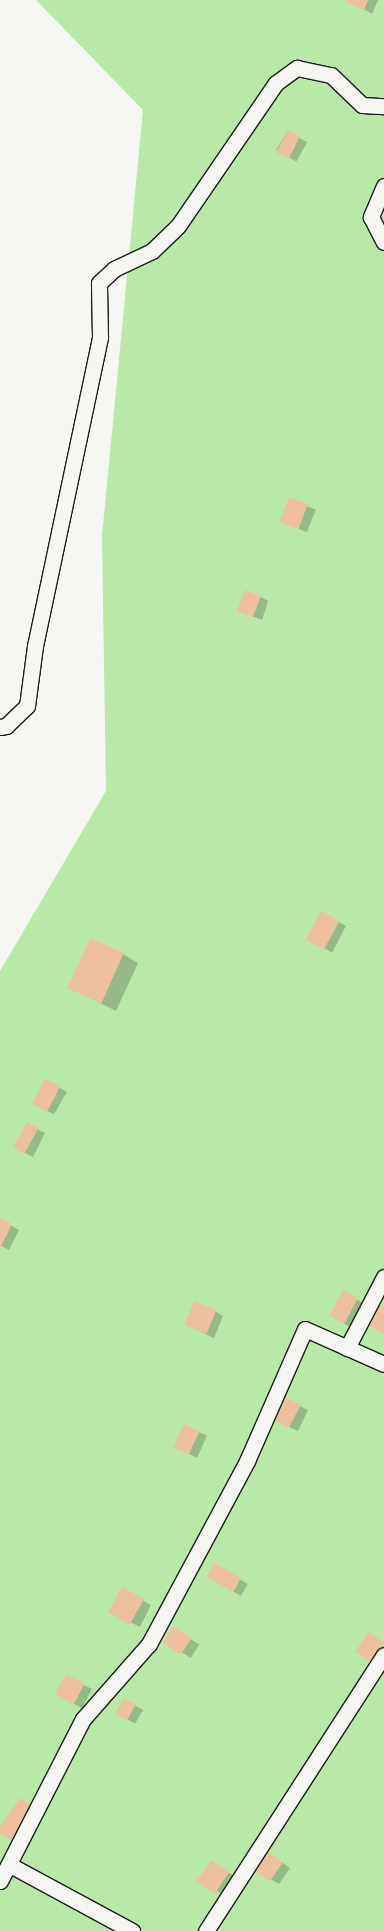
<!DOCTYPE html>
<html>
<head>
<meta charset="utf-8">
<style>
	body { margin:0 }
	#map { position:relative; width:384px; height:1931px; overflow:hidden; background:#f6f6f2; font-family:"Balsamiq Sans",sans-serif }
	div>[style] { position:absolute }
	.green>* { inset:0; background:#b8e9a9 }
	.shadow>* { inset:0; background:#0003; transform-origin:0 0 }
	.building>* { inset:0; background:#efc09f; transform-origin:0 0 }
	.roads { filter:drop-shadow(1px 0 #1c1c1c) drop-shadow(-1px 0 #1c1c1c) drop-shadow(0 1px #1c1c1c) drop-shadow(0 -1px #1c1c1c) }
	.lane>* { height:15px; margin:-7.5px; padding:0 7.5px; transform-origin:7.5px; border-radius:7.5px; background:#f6f6f2 }
	span { translate:-50% -50%; white-space:nowrap; text-align:center; line-height:1.15; -webkit-text-stroke:4px #f6f6f2; paint-order:stroke }
</style>
</head>
<body>
<div id="map">
	<div class="green">
		<div style="clip-path:polygon(36px 0,384px 0,384px 1931px,0 1931px,0 971px,106px 791px,102px 536px,143px 110px)"></div>
	</div>
	<div class="shadow">
		<div style="clip-path:polygon(348px 0,378px 0,372px 14px)"></div>
		<div style="left:287px;top:131px;width:23px;height:22px;rotate:29deg"></div>
		<div style="left:289px;top:499px;width:29px;height:24px;rotate:22deg"></div>
		<div style="clip-path:polygon(261px 597px,268px 601px,262px 620px,239px 611px)"></div>
		<div style="left:321px;top:913px;width:28px;height:30px;rotate:27deg"></div>
		<div style="clip-path:polygon(123px 954px,138px 963px,116px 1011px,70px 988px)"></div>
		<div style="left:46px;top:1080px;width:24px;height:26px;rotate:30deg"></div>
		<div style="clip-path:polygon(37px 1129px,45px 1133px,33px 1157px,23px 1152px)"></div>
		<div style="clip-path:polygon(0 1219px,19px 1230px,9px 1250px,0 1245px)"></div>
		<div style="left:344px;top:1292px;width:24px;height:27px;rotate:30deg"></div>
		<div style="clip-path:polygon(215px 1311px,223px 1316px,214px 1338px,186px 1325px)"></div>
		<div style="clip-path:polygon(300px 1406px,308px 1410px,298px 1431px,282px 1424px)"></div>
		<div style="left:185px;top:1426px;width:24px;height:24px;rotate:24deg"></div>
		<div style="left:215px;top:1565px;width:38px;height:14px;rotate:30deg"></div>
		<div style="clip-path:polygon(122px 1589px,151px 1605px,140px 1627px,118px 1616px)"></div>
		<div style="left:173px;top:1628px;width:31px;height:16px;rotate:32deg"></div>
		<div style="clip-path:polygon(84px 1685px,92px 1689px,82px 1708px,65px 1699px)"></div>
		<div style="left:124px;top:1699px;width:22px;height:16px;rotate:30deg"></div>
		<div style="clip-path:polygon(276px 1858px,290px 1868px,279px 1884px,257px 1871px)"></div>
		<div style="left:211px;top:1862px;width:29px;height:22px;rotate:31deg"></div>
	</div>
	<div class="building">
		<div style="clip-path:polygon(347px 0,368px 0,364px 10px,346px 2px)"></div>
		<div style="left:287px;top:130px;width:14px;height:25px;rotate:25deg"></div>
		<div style="left:289px;top:497px;width:20px;height:27px;rotate:20deg"></div>
		<div style="left:245px;top:590px;width:17px;height:22px;rotate:21deg"></div>
		<div style="left:321px;top:911px;width:21px;height:32px;rotate:29deg"></div>
		<div style="left:90px;top:938px;width:37px;height:55px;rotate:24deg"></div>
		<div style="left:45px;top:1079px;width:17px;height:28px;rotate:28deg"></div>
		<div style="left:27px;top:1122px;width:13px;height:29px;rotate:29deg"></div>
		<div style="clip-path:polygon(0 1218px,12px 1224px,0 1248px)"></div>
		<div style="left:343px;top:1290px;width:17px;height:29px;rotate:28deg"></div>
		<div style="left:194px;top:1301px;width:24px;height:26px;rotate:22deg"></div>
		<div style="clip-path:polygon(378px 1305px,384px 1308px,384px 1334px,367px 1325px)"></div>
		<div style="left:284px;top:1396px;width:19px;height:26px;rotate:28deg"></div>
		<div style="left:184px;top:1424px;width:17px;height:26px;rotate:25deg"></div>
		<div style="left:214px;top:1563px;width:31px;height:16px;rotate:29deg"></div>
		<div style="left:122px;top:1587px;width:25px;height:29px;rotate:29deg"></div>
		<div style="left:173px;top:1626px;width:22px;height:20px;rotate:32deg"></div>
		<div style="left:369px;top:1632px;width:19px;height:24px;rotate:36deg"></div>
		<div style="left:66px;top:1674px;width:21px;height:23px;rotate:28deg"></div>
		<div style="left:124px;top:1698px;width:13px;height:18px;rotate:27deg"></div>
		<div style="clip-path:polygon(20px 1798px,35px 1808px,12px 1841px,0 1833px,0 1827px)"></div>
		<div style="left:268px;top:1852px;width:18px;height:23px;rotate:34deg"></div>
		<div style="left:211px;top:1860px;width:22px;height:26px;rotate:34deg"></div>
	</div>
	<div class="roads">
		<div class="lane">
			<div style="left:384px;top:186px;width:34px;rotate:113deg"></div>
			<div style="left:371px;top:217px;width:28px;rotate:63deg"></div>
			<div style="left:0;top:727px;width:6px;rotate:-9deg"></div>
			<div style="left:6px;top:726px;width:29px;rotate:-44deg"></div>
			<div style="left:27px;top:706px;width:61px;rotate:-82.4deg"></div>
			<div style="left:35px;top:646px;width:316px;rotate:-78.1deg"></div>
			<div style="left:100px;top:337px;width:54px;rotate:-91.1deg"></div>
			<div style="left:99px;top:283px;width:21px;rotate:-43deg"></div>
			<div style="left:114px;top:269px;width:42px;rotate:-25.3deg"></div>
			<div style="left:152px;top:251px;width:36px;rotate:-44deg"></div>
			<div style="left:178px;top:226px;width:173px;rotate:-55.6deg"></div>
			<div style="left:276px;top:83px;width:26px;rotate:-36deg"></div>
			<div style="left:297px;top:68px;width:35px;rotate:12deg"></div>
			<div style="left:331px;top:75px;width:43px;rotate:44.1deg"></div>
			<div style="left:362px;top:105px;width:22px;rotate:3deg"></div>
			<div style="left:347px;top:1348px;width:80px;rotate:-62.5deg"></div>
			<div style="left:10px;top:1865px;width:139px;rotate:28.4deg"></div>
			<div style="left:0;top:1881px;width:182px;rotate:-62.9deg"></div>
			<div style="left:83px;top:1719px;width:100px;rotate:-48.7deg"></div>
			<div style="left:149px;top:1644px;width:208px;rotate:-61.8deg"></div>
			<div style="left:247px;top:1461px;width:144px;rotate:-66.3deg"></div>
			<div style="left:305px;top:1329px;width:86px;rotate:23.9deg"></div>
			<div style="left:206px;top:1931px;width:328px;rotate:-57.2deg"></div>
		</div>
	</div>
</div>
</body>
</html>
